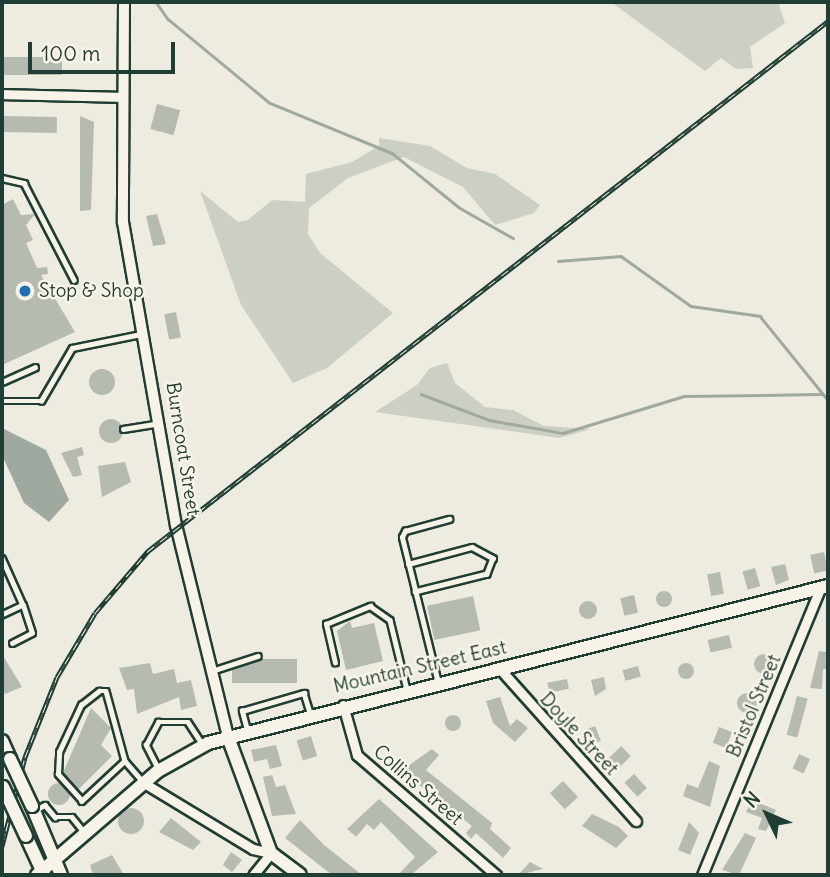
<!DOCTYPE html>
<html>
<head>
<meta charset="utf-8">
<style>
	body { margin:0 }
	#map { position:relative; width:830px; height:877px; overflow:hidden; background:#eeece1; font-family:Delius,sans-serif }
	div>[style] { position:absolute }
	.green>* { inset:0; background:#cccfc4 }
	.water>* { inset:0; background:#9fa99f }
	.stream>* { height:2.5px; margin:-1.25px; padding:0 1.25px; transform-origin:1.25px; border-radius:1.25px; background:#9fa99f }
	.building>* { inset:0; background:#b5bbb0; transform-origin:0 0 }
	.round { border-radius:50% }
	.roads { filter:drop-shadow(2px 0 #1f3d34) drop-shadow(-2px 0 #1f3d34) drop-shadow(0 2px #1f3d34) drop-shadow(0 -2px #1f3d34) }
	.service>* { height:4.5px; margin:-2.25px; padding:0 2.25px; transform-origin:2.25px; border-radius:2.25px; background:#f7f3e8 }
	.minor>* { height:9px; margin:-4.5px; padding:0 4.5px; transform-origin:4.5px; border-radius:4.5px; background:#f7f3e8 }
	.tertiary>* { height:10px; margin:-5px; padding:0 5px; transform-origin:5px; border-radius:5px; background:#f7f3e8 }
	.secondary>* { height:12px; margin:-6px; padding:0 6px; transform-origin:6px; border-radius:6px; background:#f7f3e8 }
	.rail>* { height:5px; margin-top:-2.5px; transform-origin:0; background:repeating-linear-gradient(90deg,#f7f3e8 0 8px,#1f3d34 0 16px); box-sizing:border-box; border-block:2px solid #1f3d34 }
	.bridges { filter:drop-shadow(2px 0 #1f3d34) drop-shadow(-2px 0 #1f3d34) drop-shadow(0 2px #1f3d34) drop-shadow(0 -2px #1f3d34) }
	.secondary-bridge>* { height:12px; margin:-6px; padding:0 6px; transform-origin:6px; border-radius:6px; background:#f7f3e8 }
	.dots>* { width:19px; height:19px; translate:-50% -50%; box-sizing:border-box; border:4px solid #f7f3e8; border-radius:50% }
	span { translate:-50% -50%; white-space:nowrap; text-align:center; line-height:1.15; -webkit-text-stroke:5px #f7f3e8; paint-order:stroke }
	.poi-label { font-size:19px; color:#1f3d34 }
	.left { translate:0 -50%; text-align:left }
	.street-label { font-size:19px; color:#1f3d34 }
	.frame { position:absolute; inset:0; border:4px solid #1f3d34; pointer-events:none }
	.north { position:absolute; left:732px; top:779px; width:70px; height:70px; -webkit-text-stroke:5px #f7f3e8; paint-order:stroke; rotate:314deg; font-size:19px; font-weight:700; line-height:28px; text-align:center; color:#1f3d34 }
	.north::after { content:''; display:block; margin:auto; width:24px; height:32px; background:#1f3d34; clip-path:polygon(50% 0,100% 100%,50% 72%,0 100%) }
	.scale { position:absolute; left:28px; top:42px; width:147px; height:32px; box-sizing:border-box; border:4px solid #1f3d34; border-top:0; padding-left:9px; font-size:21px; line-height:24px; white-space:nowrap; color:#1f3d34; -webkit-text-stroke:5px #f7f3e8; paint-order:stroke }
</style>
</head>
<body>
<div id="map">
	<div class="green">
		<div style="clip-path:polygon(611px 2px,778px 2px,785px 23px,750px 47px,753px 68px,736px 69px,721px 58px,705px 71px)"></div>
		<div style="clip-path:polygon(379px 138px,430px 146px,467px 168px,495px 174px,540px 205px,534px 213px,495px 225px,463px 187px,404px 157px,348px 178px,309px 208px,308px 234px,320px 253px,393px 313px,327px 368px,293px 383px,241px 305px,200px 191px,238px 222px,248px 220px,272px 200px,305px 202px,306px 174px,352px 162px,379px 146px)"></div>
		<div style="clip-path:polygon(447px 363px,455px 383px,485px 407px,513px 410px,544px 426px,591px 429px,559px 438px,375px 412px,417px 385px,430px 368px)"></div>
	</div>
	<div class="water">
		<div style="clip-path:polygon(2px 428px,46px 450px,69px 500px,49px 522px,24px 503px,2px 455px)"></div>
	</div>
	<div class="stream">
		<div style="left:156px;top:2px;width:21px;rotate:55deg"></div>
		<div style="left:168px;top:19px;width:132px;rotate:39.5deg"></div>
		<div style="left:270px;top:103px;width:132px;rotate:22.3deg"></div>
		<div style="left:392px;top:153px;width:87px;rotate:39deg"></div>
		<div style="left:460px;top:208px;width:61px;rotate:29.5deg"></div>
		<div style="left:558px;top:261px;width:63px;rotate:-4.5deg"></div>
		<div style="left:621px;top:256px;width:86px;rotate:35.5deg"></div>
		<div style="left:691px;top:306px;width:70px;rotate:8.2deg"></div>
		<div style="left:760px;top:316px;width:108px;rotate:51deg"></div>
		<div style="left:421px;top:394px;width:73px;rotate:20.9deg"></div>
		<div style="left:489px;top:420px;width:75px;rotate:10deg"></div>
		<div style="left:563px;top:433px;width:127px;rotate:-17deg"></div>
		<div style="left:684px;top:396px;width:138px;rotate:-0.8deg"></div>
	</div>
	<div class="building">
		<div style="left:62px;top:57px;width:18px;height:60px;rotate:90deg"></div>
		<div style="left:157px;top:104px;width:24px;height:26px;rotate:15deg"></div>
		<div style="left:2px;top:116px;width:55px;height:16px;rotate:1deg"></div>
		<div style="clip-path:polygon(80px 116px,94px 122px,91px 210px,80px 211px)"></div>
		<div style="clip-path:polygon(13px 199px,21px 215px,35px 214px,26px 225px,33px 240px,26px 243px,37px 268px,47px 267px,48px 274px,41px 275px,75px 332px,2px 365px,2px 205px)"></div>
		<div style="clip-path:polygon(157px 214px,166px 244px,153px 246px,146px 216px)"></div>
		<div style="left:176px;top:312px;width:26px;height:12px;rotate:79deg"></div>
		<div class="round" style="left:89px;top:369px;width:26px;height:26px"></div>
		<div class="round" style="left:99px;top:419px;width:24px;height:24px"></div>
		<div style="clip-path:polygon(82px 447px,84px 455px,77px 457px,82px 475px,73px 477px,61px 453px)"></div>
		<div style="clip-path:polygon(125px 462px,131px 482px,102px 497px,98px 466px)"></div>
		<div style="left:824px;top:552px;width:19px;height:14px;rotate:78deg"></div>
		<div style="clip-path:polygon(785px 564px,789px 580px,776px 585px,771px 567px)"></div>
		<div style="left:755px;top:568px;width:19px;height:13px;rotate:74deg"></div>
		<div style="left:720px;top:572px;width:22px;height:13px;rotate:80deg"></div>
		<div class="round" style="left:656px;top:591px;width:16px;height:16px"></div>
		<div style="left:634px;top:595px;width:18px;height:14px;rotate:77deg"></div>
		<div style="left:473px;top:596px;width:35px;height:47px;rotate:78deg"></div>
		<div class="round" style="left:579px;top:601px;width:18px;height:18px"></div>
		<div style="clip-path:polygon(350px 621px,352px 628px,374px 623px,383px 661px,346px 670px,337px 631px)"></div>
		<div style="left:729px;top:635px;width:13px;height:22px;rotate:77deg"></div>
		<div style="clip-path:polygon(819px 651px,828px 652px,828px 669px,823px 669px,822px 689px,810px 688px)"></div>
		<div style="clip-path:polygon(2px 654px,22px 687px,5px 694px,2px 687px)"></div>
		<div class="round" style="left:754px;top:654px;width:20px;height:20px"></div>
		<div style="left:297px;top:659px;width:24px;height:65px;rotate:90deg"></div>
		<div class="round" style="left:678px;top:663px;width:16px;height:16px"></div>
		<div style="clip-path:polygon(150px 663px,153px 674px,174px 669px,177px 683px,191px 680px,197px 706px,181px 710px,179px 697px,137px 714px,134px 689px,127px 690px,119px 668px)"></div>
		<div style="left:638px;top:666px;width:11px;height:16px;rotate:75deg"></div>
		<div style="clip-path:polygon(604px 677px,606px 689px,595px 696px,591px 680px)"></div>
		<div style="left:567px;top:679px;width:10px;height:20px;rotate:79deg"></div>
		<div class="round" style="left:737px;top:693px;width:20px;height:20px"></div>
		<div style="left:797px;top:696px;width:11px;height:40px;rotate:15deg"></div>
		<div style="clip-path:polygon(500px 697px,510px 726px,517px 719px,528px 728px,515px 742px,493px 723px,486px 701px)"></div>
		<div style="clip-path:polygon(91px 708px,111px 728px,101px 745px,112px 756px,78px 790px,63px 773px)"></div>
		<div class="round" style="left:445px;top:715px;width:16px;height:16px"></div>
		<div style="left:595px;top:726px;width:16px;height:12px;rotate:68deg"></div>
		<div style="left:719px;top:727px;width:14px;height:17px;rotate:21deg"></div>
		<div style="left:311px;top:736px;width:21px;height:15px;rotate:73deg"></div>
		<div style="clip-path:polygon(276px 745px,282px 766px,270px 769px,267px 759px,254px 762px,251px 750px)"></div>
		<div style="left:621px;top:746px;width:14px;height:23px;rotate:45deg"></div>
		<div style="clip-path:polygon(432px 749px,439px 755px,426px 770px,492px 823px,490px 829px,511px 848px,503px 858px,476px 833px,471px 839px,466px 833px,472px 826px,401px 771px)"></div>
		<div style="left:799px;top:754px;width:12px;height:16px;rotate:24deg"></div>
		<div style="clip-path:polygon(709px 761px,720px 766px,710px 807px,683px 796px,687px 784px,698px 788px)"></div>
		<div style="left:634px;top:774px;width:19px;height:13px;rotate:47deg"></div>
		<div style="clip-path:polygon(272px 775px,276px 787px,285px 785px,296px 814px,272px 816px,263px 777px)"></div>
		<div style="left:563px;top:781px;width:22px;height:18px;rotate:47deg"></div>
		<div class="round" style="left:48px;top:783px;width:22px;height:22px"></div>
		<div style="clip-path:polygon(379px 799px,438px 852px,411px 875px,398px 875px,415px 857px,381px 822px,374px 830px,367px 824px,356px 837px,347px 829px)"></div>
		<div style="clip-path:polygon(752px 800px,776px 810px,766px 831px,758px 829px,762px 818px,746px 812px)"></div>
		<div class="round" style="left:118px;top:808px;width:26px;height:26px"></div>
		<div style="clip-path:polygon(592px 814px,619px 827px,628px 836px,616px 848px,582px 826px)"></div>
		<div style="clip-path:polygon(171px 818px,201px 842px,193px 850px,159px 832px)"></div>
		<div style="clip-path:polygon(300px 820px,324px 845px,362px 875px,332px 875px,285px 838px)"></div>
		<div style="clip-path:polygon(689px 822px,699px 833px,690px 855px,678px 850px)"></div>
		<div style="clip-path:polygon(745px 833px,756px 838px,739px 875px,722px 870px)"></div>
		<div style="clip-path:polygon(231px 852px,242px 860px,232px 872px,223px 865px)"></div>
		<div style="clip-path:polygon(112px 855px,124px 875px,93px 875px,90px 865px)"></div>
		<div style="clip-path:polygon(530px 862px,543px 869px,518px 875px)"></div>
	</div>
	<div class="roads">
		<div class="service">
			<div style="left:2px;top:178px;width:23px;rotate:13deg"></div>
			<div style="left:24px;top:183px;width:109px;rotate:62.7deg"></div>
			<div style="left:2px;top:382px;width:36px;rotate:-24deg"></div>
			<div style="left:2px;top:401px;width:39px"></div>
			<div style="left:41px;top:401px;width:61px;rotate:-59.7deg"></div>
			<div style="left:72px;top:348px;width:70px;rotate:-11.5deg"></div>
			<div style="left:123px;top:429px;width:33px;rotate:-9deg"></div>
			<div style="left:2px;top:558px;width:51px;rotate:65.9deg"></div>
			<div style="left:23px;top:605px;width:23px;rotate:155deg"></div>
			<div style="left:408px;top:564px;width:66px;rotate:-14.9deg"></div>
			<div style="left:472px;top:547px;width:24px;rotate:28deg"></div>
			<div style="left:493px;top:558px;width:17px;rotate:111deg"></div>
			<div style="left:487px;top:574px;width:74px;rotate:166deg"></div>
			<div style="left:12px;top:643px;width:22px;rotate:-27deg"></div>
			<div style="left:32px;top:633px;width:29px;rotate:-108deg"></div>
			<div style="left:335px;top:663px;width:40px;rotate:-103deg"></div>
			<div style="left:326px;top:624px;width:48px;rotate:-22.2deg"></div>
			<div style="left:370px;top:606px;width:24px;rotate:35deg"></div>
			<div style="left:390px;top:620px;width:72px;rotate:76.3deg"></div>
			<div style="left:212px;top:671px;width:48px;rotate:-18.1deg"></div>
			<div style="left:438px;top:683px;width:150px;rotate:-103.9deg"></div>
			<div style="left:402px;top:537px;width:7px;rotate:-63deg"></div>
			<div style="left:405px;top:531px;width:46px;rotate:-15.3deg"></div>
			<div style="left:247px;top:730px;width:20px;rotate:-105deg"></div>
			<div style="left:242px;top:711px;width:65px;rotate:-16.2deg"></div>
			<div style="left:304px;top:693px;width:21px;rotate:73deg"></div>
			<div style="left:125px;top:761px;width:59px;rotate:137.1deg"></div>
			<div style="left:82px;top:801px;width:36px;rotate:-132deg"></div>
			<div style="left:58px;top:774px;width:22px;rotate:-87deg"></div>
			<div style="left:59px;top:752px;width:52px;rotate:-64.9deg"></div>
			<div style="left:81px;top:705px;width:23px;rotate:-38deg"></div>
			<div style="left:99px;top:691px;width:7px"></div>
			<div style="left:106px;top:691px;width:73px;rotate:74.8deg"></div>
			<div style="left:125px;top:761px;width:29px;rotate:49deg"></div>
			<div style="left:158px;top:769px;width:27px;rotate:-117deg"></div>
			<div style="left:146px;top:745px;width:26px;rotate:-62deg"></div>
			<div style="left:158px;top:722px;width:30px"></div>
			<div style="left:188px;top:722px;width:27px;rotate:57deg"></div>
			<div style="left:35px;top:810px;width:11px;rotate:-27deg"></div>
			<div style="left:45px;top:805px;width:16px;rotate:50deg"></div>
			<div style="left:55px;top:817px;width:17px"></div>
			<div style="left:72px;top:817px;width:19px;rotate:51deg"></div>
		</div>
		<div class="minor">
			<div style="left:2px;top:94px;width:120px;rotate:1.4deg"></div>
			<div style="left:500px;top:669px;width:204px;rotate:48.2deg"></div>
			<div style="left:343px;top:705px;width:52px;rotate:74.4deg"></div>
			<div style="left:357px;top:755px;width:184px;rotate:40.8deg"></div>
			<div style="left:144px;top:783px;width:127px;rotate:31.2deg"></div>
			<div style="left:253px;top:849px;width:18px;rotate:13deg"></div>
			<div style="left:271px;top:853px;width:28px;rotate:129deg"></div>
			<div style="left:702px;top:875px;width:310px;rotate:-67.6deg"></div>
		</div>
		<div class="tertiary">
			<div style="left:124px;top:2px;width:220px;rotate:90.3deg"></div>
			<div style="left:123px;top:222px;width:308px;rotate:80.1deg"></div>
			<div style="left:176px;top:525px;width:218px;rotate:76.2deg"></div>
		</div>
		<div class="secondary">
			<div style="left:228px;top:737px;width:124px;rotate:69.7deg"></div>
			<div style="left:271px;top:853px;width:36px;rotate:37deg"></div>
			<div style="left:2px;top:741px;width:20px;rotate:66deg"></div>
			<div style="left:32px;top:806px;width:75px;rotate:67.2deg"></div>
			<div style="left:26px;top:836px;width:43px;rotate:65.2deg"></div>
			<div style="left:37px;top:875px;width:160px;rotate:-40.7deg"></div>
			<div style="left:158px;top:771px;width:57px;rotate:-29.2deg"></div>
			<div style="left:208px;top:743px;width:640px;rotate:-14.21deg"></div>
		</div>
	</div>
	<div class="rail">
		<div style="left:2px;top:846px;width:92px;rotate:-75.5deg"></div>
		<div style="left:25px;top:757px;width:86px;rotate:-68.2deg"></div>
		<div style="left:57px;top:677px;width:74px;rotate:-59.3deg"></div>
		<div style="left:95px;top:613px;width:82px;rotate:-49.5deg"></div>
		<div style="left:148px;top:551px;width:862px;rotate:-37.93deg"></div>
	</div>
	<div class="bridges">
		<div class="secondary-bridge">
			<div style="left:10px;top:759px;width:52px;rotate:64.9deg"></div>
			<div style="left:3px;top:787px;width:54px;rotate:64.9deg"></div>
		</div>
	</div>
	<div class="dots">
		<div style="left:25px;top:291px;background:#1f6fb2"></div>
	</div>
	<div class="poi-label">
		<span class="left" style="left:39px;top:291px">Stop &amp; Shop</span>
	</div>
	<div class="street-label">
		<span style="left:183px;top:449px;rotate:81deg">Burncoat Street</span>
		<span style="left:420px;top:667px;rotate:-13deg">Mountain Street East</span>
		<span style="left:754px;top:706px;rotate:-67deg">Bristol Street</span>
		<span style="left:579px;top:734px;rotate:47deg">Doyle Street</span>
		<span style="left:418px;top:785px;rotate:41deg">Collins Street</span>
	</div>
	<div class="frame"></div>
	<div class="north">N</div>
	<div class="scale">100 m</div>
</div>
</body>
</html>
